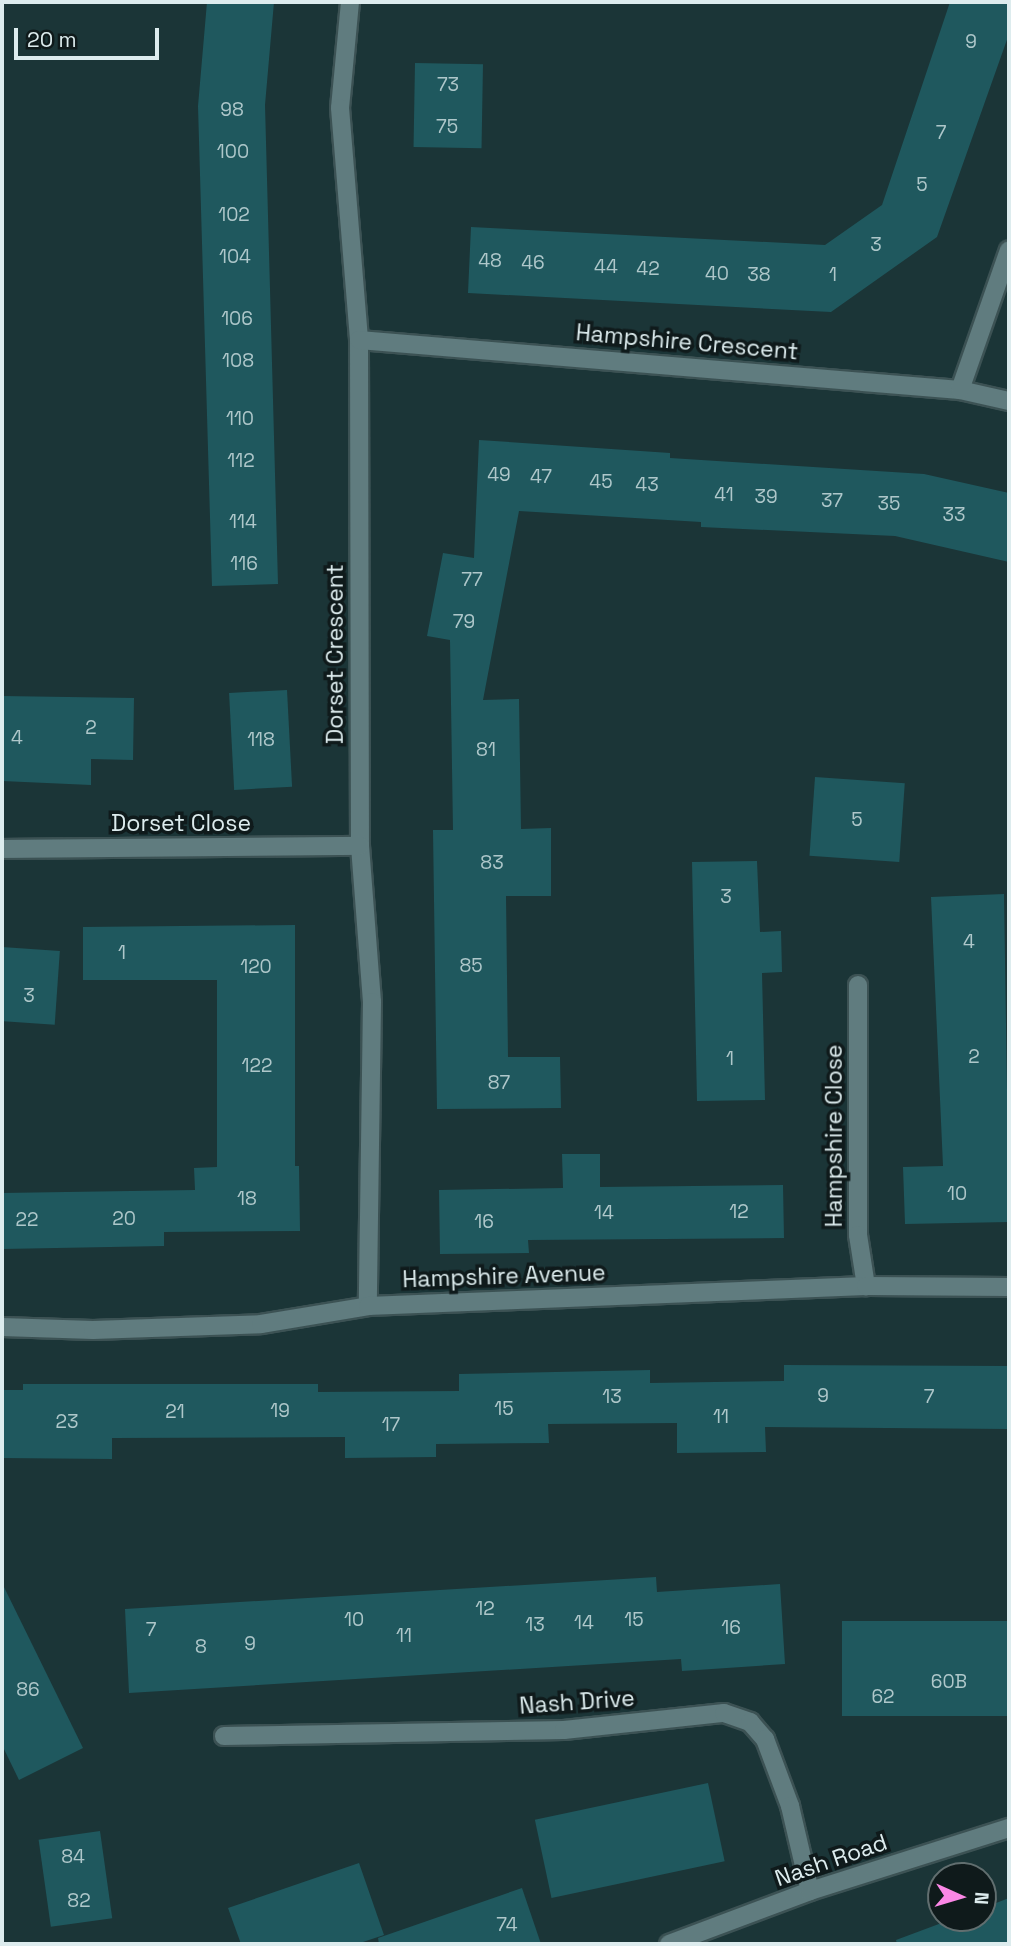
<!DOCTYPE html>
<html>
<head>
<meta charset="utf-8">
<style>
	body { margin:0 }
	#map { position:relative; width:1011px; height:1946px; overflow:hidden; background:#1b3537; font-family:"Space Grotesk",sans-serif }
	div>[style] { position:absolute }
	.building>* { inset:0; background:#1f585e; transform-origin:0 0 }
	.roads { filter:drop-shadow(2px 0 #3c5254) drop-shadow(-2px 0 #3c5254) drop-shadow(0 2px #3c5254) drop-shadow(0 -2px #3c5254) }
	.minor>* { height:18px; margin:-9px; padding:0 9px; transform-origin:9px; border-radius:9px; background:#607c7f }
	span { translate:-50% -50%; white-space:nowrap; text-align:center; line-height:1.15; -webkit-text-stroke:7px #0f1a1b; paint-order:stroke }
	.number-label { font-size:19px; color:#aec7ca }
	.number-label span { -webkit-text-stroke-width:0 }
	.street-label { font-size:23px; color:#ddecee }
	.frame { position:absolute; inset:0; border:4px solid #ddecee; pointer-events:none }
	.north { position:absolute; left:927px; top:1862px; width:70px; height:70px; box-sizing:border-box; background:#0f1a1b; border:2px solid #616e6f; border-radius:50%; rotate:94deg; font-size:19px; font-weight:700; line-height:28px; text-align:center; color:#ddecee }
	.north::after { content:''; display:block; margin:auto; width:24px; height:32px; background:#fb87e6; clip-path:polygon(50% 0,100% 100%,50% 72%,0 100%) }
	.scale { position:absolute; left:14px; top:28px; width:145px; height:32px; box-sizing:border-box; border:4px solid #ddecee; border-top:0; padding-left:9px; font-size:21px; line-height:24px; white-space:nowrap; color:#ddecee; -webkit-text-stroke:5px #0f1a1b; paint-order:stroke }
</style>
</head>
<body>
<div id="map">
	<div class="building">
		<div style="clip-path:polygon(207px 2px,274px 2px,265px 105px,278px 584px,212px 586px,198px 106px)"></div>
		<div style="clip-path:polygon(950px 2px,1009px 2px,1009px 34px,937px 237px,831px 312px,468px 293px,471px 227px,825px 245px,882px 205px)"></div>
		<div style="left:415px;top:63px;width:68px;height:84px;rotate:1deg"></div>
		<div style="clip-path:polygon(479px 440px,670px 453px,670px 458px,924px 474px,1009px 493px,1009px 562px,895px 536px,701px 527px,701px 522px,519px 511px,483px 700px,519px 699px,521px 829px,551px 828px,551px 896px,506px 896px,508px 1057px,560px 1057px,561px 1108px,437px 1109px,433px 830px,453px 830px,450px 640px,427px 636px,443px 553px,474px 558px)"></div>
		<div style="left:287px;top:690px;width:97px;height:58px;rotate:87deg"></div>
		<div style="clip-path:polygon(2px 696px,134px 698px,133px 760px,91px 759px,91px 785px,2px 781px)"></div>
		<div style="left:815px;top:777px;width:90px;height:79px;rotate:4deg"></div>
		<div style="clip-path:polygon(757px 861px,760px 932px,781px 931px,782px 972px,762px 973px,765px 1100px,697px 1101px,692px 862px)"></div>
		<div style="clip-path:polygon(1004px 894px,1009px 1222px,905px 1224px,903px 1167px,943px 1166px,931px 897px)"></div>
		<div style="clip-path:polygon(295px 925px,295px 1166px,299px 1166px,300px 1231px,164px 1232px,164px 1246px,2px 1249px,2px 1193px,195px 1190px,194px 1168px,217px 1167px,217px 980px,83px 980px,83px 927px)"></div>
		<div style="left:2px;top:947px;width:58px;height:74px;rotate:4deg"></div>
		<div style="clip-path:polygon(562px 1154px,600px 1154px,600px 1187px,783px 1185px,784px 1238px,528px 1240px,529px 1253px,440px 1254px,439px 1190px,563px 1188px)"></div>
		<div style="clip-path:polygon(784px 1365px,1009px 1366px,1009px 1429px,765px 1427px,766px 1452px,677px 1453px,677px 1423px,548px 1424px,549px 1443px,436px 1444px,436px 1457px,345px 1458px,345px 1437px,112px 1438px,112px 1459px,2px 1458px,2px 1390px,23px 1390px,23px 1384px,318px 1384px,318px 1392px,459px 1391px,459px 1374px,650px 1370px,650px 1383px,784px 1381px)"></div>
		<div style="clip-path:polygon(656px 1577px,657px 1592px,780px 1584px,785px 1664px,682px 1671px,681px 1659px,129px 1693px,125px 1609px)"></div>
		<div style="clip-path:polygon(2px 1583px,83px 1748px,19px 1780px,2px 1745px)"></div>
		<div style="left:1009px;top:1621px;width:95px;height:167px;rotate:90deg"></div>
		<div style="left:708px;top:1783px;width:80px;height:177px;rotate:78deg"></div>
		<div style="left:100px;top:1831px;width:88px;height:62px;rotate:82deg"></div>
		<div style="clip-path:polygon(359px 1863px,384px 1935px,357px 1944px,241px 1944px,228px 1908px)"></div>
		<div style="clip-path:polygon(522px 1888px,541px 1944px,379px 1944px,378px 1938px)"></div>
		<div style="clip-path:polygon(1009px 1898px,1009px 1944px,897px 1944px,896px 1940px,955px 1918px,983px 1918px,983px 1908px)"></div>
	</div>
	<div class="roads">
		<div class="minor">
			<div style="left:350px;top:2px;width:106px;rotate:95.4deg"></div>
			<div style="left:340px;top:108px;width:233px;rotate:85.3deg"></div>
			<div style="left:359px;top:340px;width:506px;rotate:89.89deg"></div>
			<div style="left:360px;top:846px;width:156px;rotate:85.6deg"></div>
			<div style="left:372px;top:1002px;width:304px;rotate:90.8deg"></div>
			<div style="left:359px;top:340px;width:603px;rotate:4.76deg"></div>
			<div style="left:960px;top:390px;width:50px;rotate:12.7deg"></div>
			<div style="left:960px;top:390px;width:148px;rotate:-70.7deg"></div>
			<div style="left:2px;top:849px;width:358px;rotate:-0.5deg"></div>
			<div style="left:858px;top:985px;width:250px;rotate:90deg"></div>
			<div style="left:858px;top:1235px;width:52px;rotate:81.1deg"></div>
			<div style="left:2px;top:1327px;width:91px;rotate:1.9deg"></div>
			<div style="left:93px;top:1330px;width:168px;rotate:-2deg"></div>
			<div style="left:261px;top:1324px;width:109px;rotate:-9.5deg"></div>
			<div style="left:368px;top:1306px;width:498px;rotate:-2.3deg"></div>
			<div style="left:866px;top:1286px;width:143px;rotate:0.4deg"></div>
			<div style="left:224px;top:1736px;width:340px;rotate:-1deg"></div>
			<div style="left:564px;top:1730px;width:161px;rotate:-6.1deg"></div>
			<div style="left:724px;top:1713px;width:28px;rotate:19deg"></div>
			<div style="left:750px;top:1722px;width:23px;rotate:49deg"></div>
			<div style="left:765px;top:1739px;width:72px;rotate:69.5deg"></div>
			<div style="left:790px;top:1806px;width:87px;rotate:76.8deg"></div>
			<div style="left:669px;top:1944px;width:151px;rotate:-20.6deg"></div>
			<div style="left:810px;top:1891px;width:209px;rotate:-17.6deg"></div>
		</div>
	</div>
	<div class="number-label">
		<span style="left:971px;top:42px">9</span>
		<span style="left:448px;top:85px">73</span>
		<span style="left:232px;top:110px">98</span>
		<span style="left:447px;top:127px">75</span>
		<span style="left:941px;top:133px">7</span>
		<span style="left:233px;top:152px">100</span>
		<span style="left:922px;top:185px">5</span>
		<span style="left:234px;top:215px">102</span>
		<span style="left:876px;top:245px">3</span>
		<span style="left:235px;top:257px">104</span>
		<span style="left:490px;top:261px">48</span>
		<span style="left:533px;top:263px">46</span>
		<span style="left:606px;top:267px">44</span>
		<span style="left:648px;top:269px">42</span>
		<span style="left:717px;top:274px">40</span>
		<span style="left:759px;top:275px">38</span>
		<span style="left:833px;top:275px">1</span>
		<span style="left:237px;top:319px">106</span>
		<span style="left:238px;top:361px">108</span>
		<span style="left:240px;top:419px">110</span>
		<span style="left:241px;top:461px">112</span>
		<span style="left:499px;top:475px">49</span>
		<span style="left:541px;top:477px">47</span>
		<span style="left:601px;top:482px">45</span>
		<span style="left:647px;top:485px">43</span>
		<span style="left:724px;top:495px">41</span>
		<span style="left:766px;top:497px">39</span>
		<span style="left:832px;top:501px">37</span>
		<span style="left:889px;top:504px">35</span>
		<span style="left:954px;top:515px">33</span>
		<span style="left:243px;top:522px">114</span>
		<span style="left:244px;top:564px">116</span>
		<span style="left:472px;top:580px">77</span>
		<span style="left:464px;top:622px">79</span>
		<span style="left:91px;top:728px">2</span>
		<span style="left:17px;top:738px">4</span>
		<span style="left:261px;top:740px">118</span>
		<span style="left:486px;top:750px">81</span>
		<span style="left:857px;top:820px">5</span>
		<span style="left:492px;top:863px">83</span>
		<span style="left:726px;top:897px">3</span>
		<span style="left:969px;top:942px">4</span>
		<span style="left:122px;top:953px">1</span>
		<span style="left:471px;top:966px">85</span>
		<span style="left:256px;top:967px">120</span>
		<span style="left:29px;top:996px">3</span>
		<span style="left:974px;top:1057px">2</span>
		<span style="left:730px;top:1059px">1</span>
		<span style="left:257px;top:1066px">122</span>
		<span style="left:499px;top:1083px">87</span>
		<span style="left:957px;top:1194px">10</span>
		<span style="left:247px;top:1199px">18</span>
		<span style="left:739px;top:1212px">12</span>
		<span style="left:604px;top:1213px">14</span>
		<span style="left:124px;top:1219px">20</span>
		<span style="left:27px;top:1220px">22</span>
		<span style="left:484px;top:1222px">16</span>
		<span style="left:823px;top:1396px">9</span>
		<span style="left:612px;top:1397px">13</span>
		<span style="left:929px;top:1397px">7</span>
		<span style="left:504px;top:1409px">15</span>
		<span style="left:280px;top:1411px">19</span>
		<span style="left:175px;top:1412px">21</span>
		<span style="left:721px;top:1417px">11</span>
		<span style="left:67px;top:1422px">23</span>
		<span style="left:391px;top:1425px">17</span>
		<span style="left:485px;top:1609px">12</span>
		<span style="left:354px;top:1620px">10</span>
		<span style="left:634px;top:1620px">15</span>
		<span style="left:584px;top:1623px">14</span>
		<span style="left:535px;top:1625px">13</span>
		<span style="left:731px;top:1628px">16</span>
		<span style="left:151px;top:1630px">7</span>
		<span style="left:404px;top:1636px">11</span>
		<span style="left:250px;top:1644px">9</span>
		<span style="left:201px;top:1647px">8</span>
		<span style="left:949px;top:1682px">60B</span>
		<span style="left:28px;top:1690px">86</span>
		<span style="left:883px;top:1697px">62</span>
		<span style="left:73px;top:1857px">84</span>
		<span style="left:79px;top:1901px">82</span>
		<span style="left:507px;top:1925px">74</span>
	</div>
	<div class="street-label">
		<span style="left:687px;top:342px;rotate:5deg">Hampshire Crescent</span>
		<span style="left:335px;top:654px;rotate:-90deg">Dorset Crescent</span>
		<span style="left:181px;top:823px">Dorset Close</span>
		<span style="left:834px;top:1136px;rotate:-90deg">Hampshire Close</span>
		<span style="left:504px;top:1276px;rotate:-2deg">Hampshire Avenue</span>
		<span style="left:577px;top:1702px;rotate:-4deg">Nash Drive</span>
		<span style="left:831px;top:1860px;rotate:-19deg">Nash Road</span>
	</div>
	<div class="frame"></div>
	<div class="north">N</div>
	<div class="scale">20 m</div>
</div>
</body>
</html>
